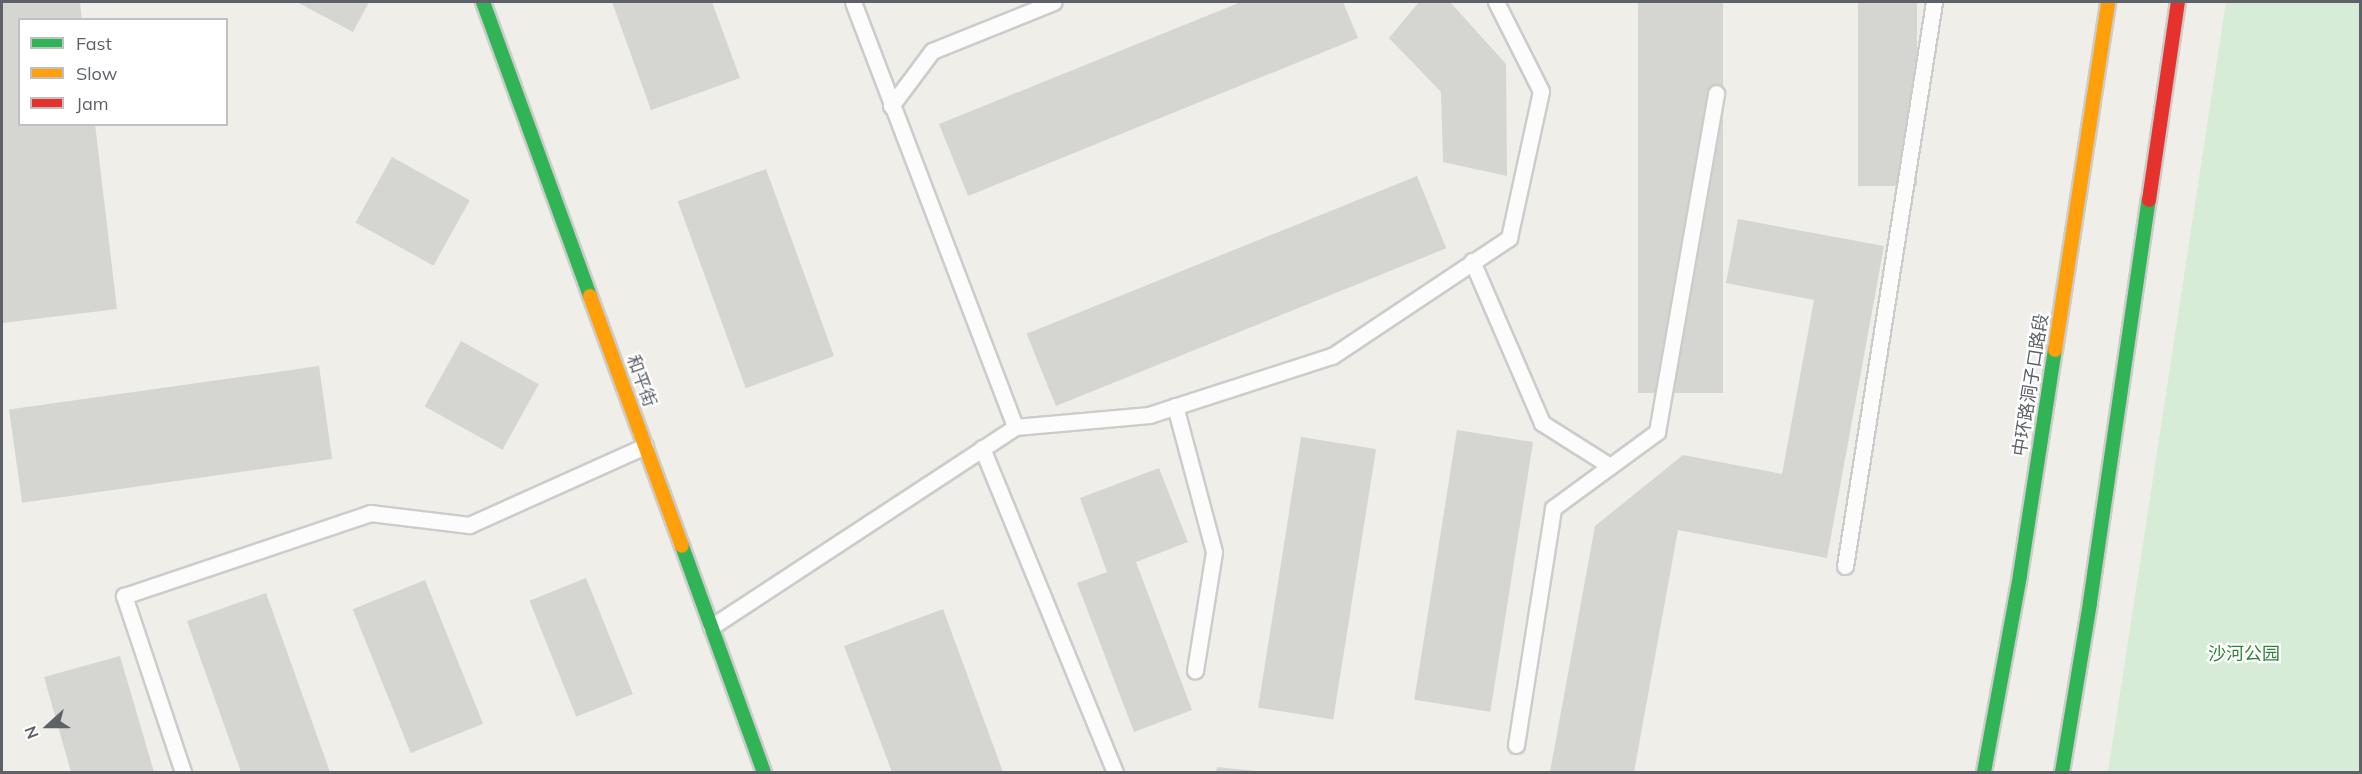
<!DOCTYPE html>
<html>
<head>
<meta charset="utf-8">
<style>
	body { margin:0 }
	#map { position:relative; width:2362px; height:774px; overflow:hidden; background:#efeee9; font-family:Mulish,"Noto Sans SC",sans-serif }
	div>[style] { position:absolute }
	.green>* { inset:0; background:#d6ecd6 }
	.building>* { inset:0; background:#d5d5d2; transform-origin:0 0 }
	.roads { filter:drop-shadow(2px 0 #cccccb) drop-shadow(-2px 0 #cccccb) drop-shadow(0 2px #cccccb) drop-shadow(0 -2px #cccccb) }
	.lane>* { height:15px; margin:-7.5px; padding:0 7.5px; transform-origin:7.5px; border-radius:7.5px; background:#fdfcfc }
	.fast>* { height:14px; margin:-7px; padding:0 7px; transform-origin:7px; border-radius:7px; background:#30b455 }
	.slow>* { height:14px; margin:-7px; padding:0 7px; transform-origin:7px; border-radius:7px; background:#ff9f0a }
	.jam>* { height:14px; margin:-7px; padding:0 7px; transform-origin:7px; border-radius:7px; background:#e5322d }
	span { translate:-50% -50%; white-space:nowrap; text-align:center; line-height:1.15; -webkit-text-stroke:4.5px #fff; paint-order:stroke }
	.street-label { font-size:18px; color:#5e6268 }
	.park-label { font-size:18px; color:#30853b }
	.frame { position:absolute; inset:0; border:3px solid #5e6268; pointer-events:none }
	.legend { position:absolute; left:18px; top:18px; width:210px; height:108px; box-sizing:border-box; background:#fff; border:2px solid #bfc0c3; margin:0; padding:8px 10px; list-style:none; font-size:18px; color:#5e6268 }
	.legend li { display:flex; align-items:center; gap:12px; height:30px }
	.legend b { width:30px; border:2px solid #bfc0c3 }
	.north { position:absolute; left:18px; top:696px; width:60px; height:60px; -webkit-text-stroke:4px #fff; paint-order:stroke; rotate:249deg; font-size:16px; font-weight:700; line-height:24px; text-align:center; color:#5e6268 }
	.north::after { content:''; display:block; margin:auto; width:21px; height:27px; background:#5e6268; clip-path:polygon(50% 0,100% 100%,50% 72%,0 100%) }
</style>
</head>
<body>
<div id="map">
	<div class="green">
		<div style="clip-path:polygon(2226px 2px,2360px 2px,2360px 772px,2108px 772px)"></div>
	</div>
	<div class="building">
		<div style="clip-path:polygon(2px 2px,80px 2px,82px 20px,20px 20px,20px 124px,95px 124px,117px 309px,2px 323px)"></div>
		<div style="clip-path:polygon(297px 2px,369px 2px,353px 32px)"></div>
		<div style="clip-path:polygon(612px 2px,712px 2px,740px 78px,651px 110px)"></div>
		<div style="clip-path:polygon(1241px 2px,1343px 2px,1358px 38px,968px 196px,939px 124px)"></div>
		<div style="clip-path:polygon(1419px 2px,1450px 2px,1506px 64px,1507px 176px,1443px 162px,1441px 92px,1389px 38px)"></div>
		<div style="left:1638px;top:2px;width:85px;height:391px"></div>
		<div style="left:1858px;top:2px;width:59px;height:184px"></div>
		<div style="left:392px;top:157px;width:89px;height:75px;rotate:29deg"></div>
		<div style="left:766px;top:169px;width:199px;height:94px;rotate:70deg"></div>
		<div style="left:1417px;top:176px;width:78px;height:421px;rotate:68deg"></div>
		<div style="clip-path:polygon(1738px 219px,1884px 246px,1827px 558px,1678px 530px,1634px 772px,1550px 772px,1595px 526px,1683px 455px,1782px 474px,1814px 300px,1726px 283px)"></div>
		<div style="left:461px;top:341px;width:89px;height:75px;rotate:29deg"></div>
		<div style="left:319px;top:366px;width:94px;height:313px;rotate:82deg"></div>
		<div style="left:1457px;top:430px;width:77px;height:273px;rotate:9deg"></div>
		<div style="left:1301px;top:437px;width:76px;height:274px;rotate:9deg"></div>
		<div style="clip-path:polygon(1159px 468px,1188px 542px,1136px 562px,1192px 710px,1134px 732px,1077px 583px,1107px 572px,1080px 498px)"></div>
		<div style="left:586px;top:578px;width:125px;height:61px;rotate:68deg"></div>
		<div style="left:425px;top:580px;width:155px;height:78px;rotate:68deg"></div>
		<div style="clip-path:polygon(266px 593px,330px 772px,241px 772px,187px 621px)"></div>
		<div style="clip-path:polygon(943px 609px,1003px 772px,892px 772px,844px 646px)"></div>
		<div style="clip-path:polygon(120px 656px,154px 772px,71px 772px,44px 677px)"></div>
		<div style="clip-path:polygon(1217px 767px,1256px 771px,1256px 772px,1216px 772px)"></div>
	</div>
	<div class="roads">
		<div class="lane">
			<div style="left:853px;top:2px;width:455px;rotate:69.1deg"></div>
			<div style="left:891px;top:106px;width:69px;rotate:-53.3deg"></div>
			<div style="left:932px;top:51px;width:131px;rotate:-21.9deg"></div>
			<div style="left:1472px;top:261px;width:176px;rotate:66.6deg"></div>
			<div style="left:1542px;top:423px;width:80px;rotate:32.3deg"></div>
			<div style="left:1175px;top:406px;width:151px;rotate:75deg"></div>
			<div style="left:1214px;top:552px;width:120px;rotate:99.1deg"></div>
			<div style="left:982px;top:448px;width:350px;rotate:67.7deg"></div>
			<div style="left:1845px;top:566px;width:571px;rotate:-81.03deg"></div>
			<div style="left:711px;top:627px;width:364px;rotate:-33.3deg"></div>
			<div style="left:1015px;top:427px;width:135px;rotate:-5.1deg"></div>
			<div style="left:1149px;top:415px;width:192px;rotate:-17.9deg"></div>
			<div style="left:1332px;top:356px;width:213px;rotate:-33.7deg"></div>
			<div style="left:1509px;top:238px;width:150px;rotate:-77.7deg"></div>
			<div style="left:1541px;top:91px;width:100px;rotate:-116.8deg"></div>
			<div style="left:1516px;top:745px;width:240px;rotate:-81.1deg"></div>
			<div style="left:1553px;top:508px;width:129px;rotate:-36.2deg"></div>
			<div style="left:1657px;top:432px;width:344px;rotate:-80.1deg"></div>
			<div style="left:183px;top:772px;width:186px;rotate:-108.5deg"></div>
			<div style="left:124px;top:596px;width:260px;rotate:-18.6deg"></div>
			<div style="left:370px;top:513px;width:100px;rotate:6.9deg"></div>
			<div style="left:469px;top:525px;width:193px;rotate:-24.2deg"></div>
		</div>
		<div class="fast">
			<div style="left:483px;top:2px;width:313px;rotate:70deg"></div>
			<div style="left:682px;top:546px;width:240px;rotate:70.1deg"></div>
			<div style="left:1984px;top:772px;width:200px;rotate:-79.6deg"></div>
			<div style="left:2020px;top:575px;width:228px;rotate:-81.2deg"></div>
			<div style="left:2062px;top:772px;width:172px;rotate:-80.6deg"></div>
			<div style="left:2090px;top:602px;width:406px;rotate:-81.7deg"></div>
		</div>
		<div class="slow">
			<div style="left:590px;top:296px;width:266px;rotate:69.8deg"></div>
			<div style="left:2055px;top:350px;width:352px;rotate:-81.3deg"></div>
		</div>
		<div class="jam">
			<div style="left:2149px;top:200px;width:200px;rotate:-81.7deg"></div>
		</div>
	</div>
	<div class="street-label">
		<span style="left:641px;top:381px;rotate:70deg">和平街</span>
		<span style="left:2031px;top:385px;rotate:-81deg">中环路洞子口路段</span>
	</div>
	<div class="park-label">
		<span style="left:2244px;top:654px">沙河公园</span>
	</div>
	<div class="frame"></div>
	<ul class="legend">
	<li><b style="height:8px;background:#30b455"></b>Fast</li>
	<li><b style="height:8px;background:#ff9f0a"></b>Slow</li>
	<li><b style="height:8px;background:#e5322d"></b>Jam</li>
	</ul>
	<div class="north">N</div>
</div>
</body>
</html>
